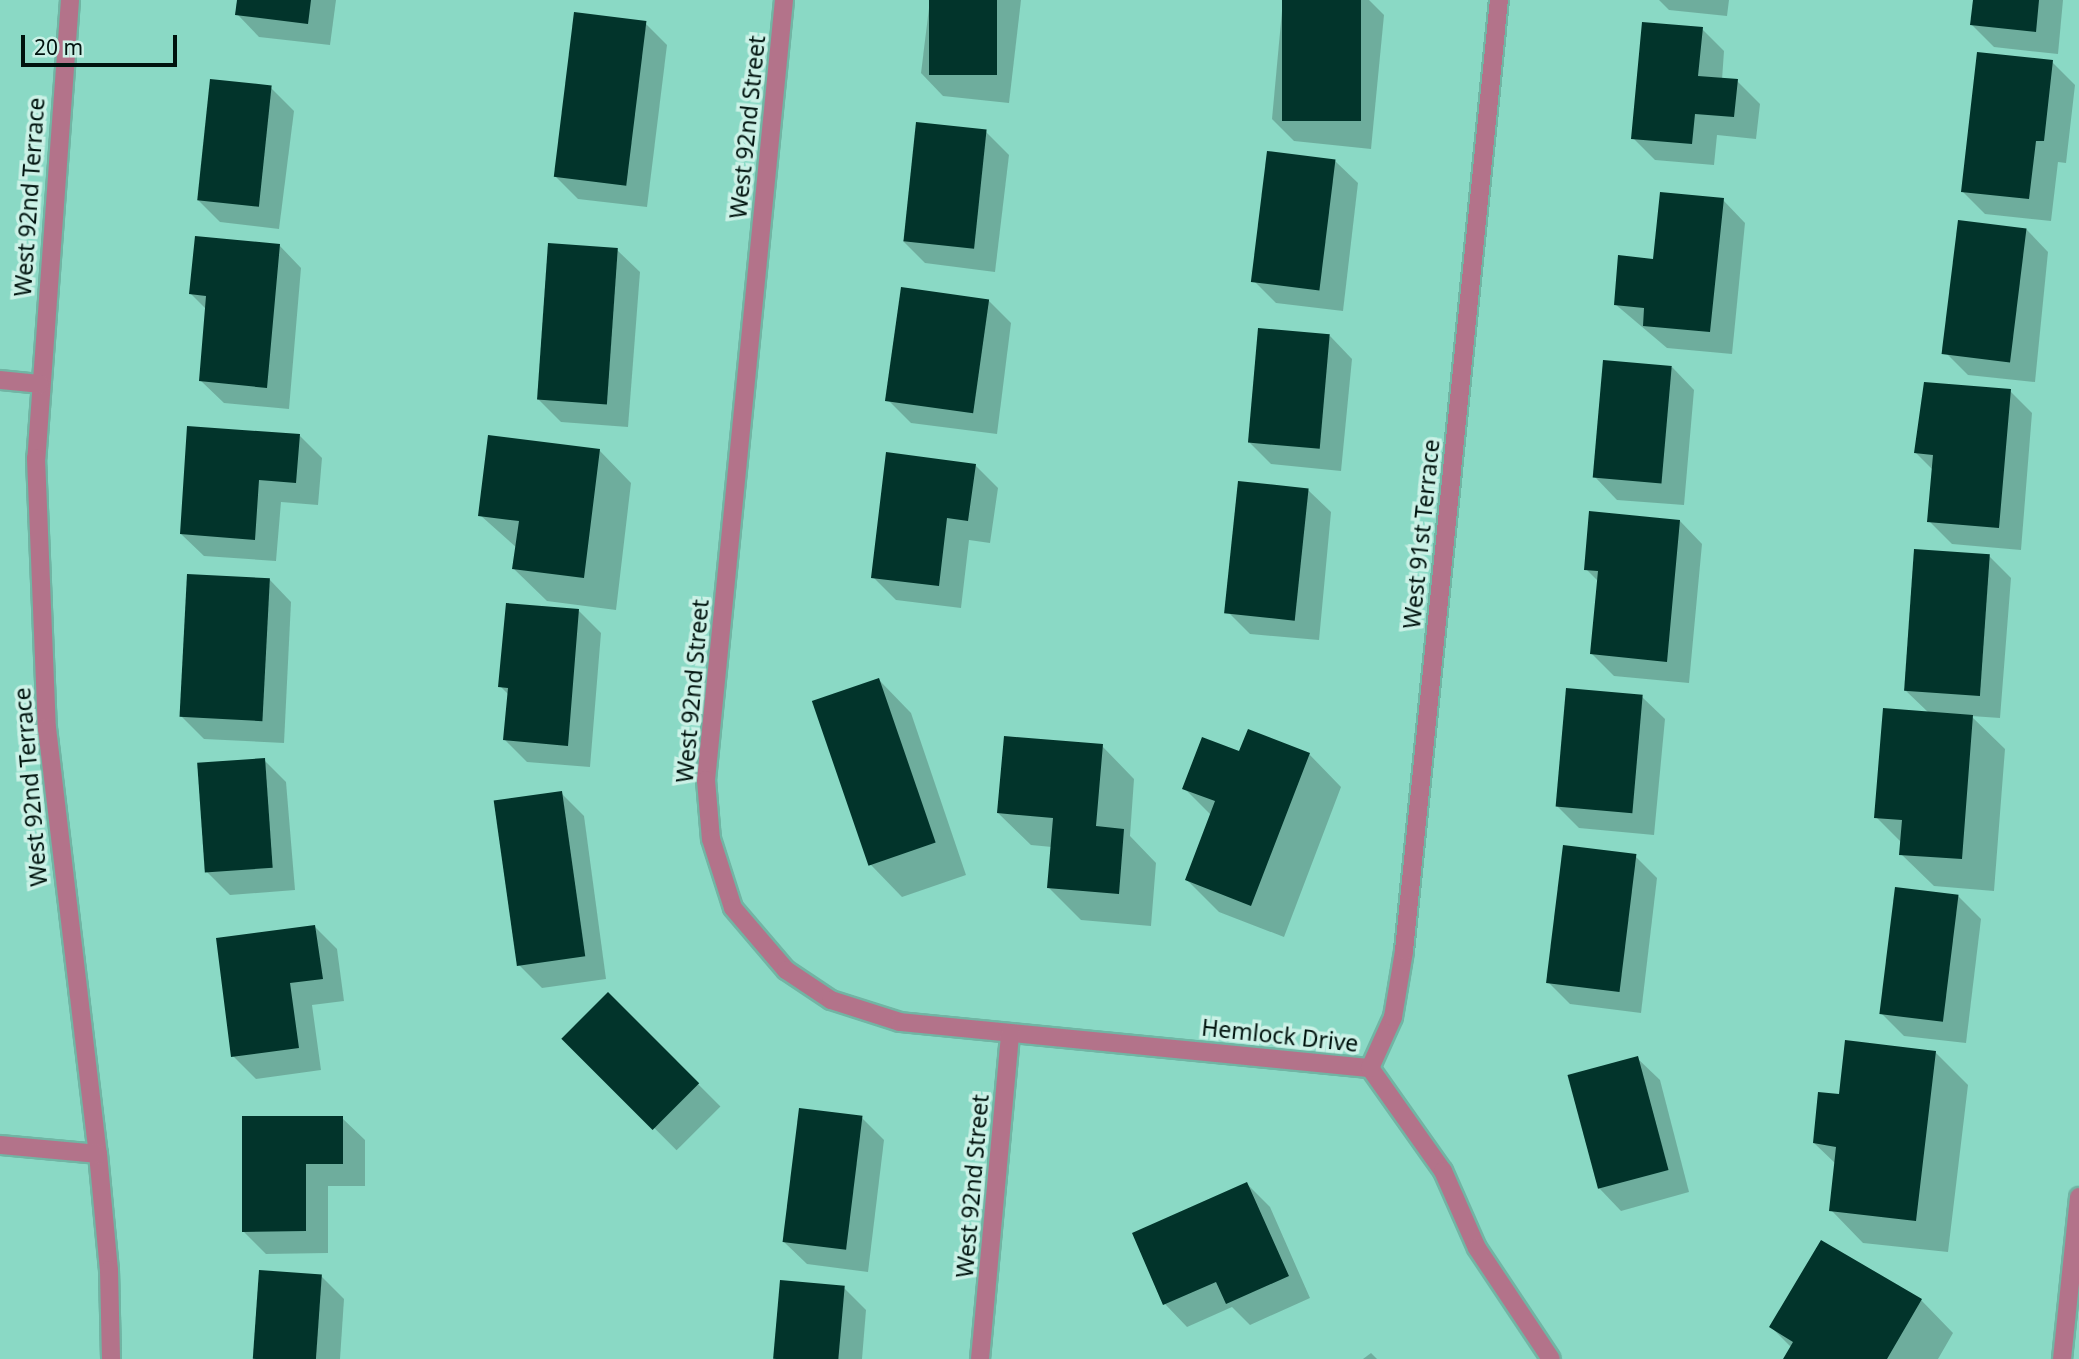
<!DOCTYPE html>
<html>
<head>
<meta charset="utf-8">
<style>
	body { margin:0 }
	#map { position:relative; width:2079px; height:1359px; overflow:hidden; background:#8ad9c5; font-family:"Noto Sans",sans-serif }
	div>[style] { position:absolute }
	.shadow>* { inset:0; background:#0003; transform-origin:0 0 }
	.building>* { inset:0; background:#02342b; transform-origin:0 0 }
	.roads { filter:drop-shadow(2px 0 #71b5a4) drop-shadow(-2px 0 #71b5a4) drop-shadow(0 2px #71b5a4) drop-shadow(0 -2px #71b5a4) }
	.street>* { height:18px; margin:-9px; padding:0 9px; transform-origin:9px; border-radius:9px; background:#b3738a }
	span { translate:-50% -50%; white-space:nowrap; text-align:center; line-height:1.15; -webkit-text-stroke:7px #cbf1e6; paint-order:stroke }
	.street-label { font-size:23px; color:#00130e }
	.scale { position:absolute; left:21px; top:35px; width:156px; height:32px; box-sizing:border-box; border:4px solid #00130e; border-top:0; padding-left:9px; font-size:21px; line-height:24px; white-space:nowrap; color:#00130e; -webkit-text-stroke:5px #cbf1e6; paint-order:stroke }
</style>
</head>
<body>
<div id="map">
	<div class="shadow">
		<div style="clip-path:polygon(239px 0,336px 0,330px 45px,259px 37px,237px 14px)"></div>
		<div style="clip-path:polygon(930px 0,1021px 0,1009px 103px,943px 96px,921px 73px)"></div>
		<div style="clip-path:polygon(1283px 0,1369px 0,1384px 15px,1371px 149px,1294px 141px,1272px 119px)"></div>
		<div style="clip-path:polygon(1659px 0,1729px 0,1727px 16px,1669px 10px)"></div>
		<div style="clip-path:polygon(1974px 0,2063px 0,2058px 54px,1994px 47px,1972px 25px)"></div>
		<div style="clip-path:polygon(645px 23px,667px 45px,647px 207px,578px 199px,555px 176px)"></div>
		<div style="clip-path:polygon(1702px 29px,1724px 51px,1722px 80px,1737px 81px,1760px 104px,1756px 139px,1717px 135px,1714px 165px,1655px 160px,1633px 138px)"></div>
		<div style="clip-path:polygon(2052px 62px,2075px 85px,2066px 163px,2058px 162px,2051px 221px,1985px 214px,1963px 192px)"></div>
		<div style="clip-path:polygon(271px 88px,294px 111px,279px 229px,220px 222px,198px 200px)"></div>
		<div style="clip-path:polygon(986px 132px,1009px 155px,995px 272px,925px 263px,903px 241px)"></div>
		<div style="clip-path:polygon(1335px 161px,1358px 183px,1343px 311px,1276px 303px,1254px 281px)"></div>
		<div style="clip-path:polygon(1723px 200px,1745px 223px,1732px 354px,1667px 348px,1615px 304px,1655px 261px)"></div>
		<div style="clip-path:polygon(2026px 229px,2048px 252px,2035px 382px,1968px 375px,1946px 353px)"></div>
		<div style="clip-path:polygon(279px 245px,301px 268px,289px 409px,224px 403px,201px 381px,207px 310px,191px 294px)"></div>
		<div style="clip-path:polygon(617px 250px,640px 272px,628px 427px,561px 422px,538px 399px)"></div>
		<div style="clip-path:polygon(988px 300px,1011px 323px,997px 434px,911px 423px,888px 400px)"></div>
		<div style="clip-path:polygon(1330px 336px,1352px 359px,1341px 471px,1271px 464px,1249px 442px)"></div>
		<div style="clip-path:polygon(1672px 367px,1694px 390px,1684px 505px,1617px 500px,1595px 477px)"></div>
		<div style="clip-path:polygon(2010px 391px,2032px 413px,2021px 550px,1952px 544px,1929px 521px,1933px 470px,1916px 453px)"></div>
		<div style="clip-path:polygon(300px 436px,322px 458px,318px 505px,281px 502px,276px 561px,204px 556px,181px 534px)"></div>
		<div style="clip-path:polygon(599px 450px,631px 483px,616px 610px,547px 601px,514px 569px,517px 548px,480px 515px)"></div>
		<div style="clip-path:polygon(975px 465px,998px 488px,990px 543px,969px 540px,961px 608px,896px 600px,873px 577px)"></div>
		<div style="clip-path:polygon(1308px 490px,1331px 512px,1319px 640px,1250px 634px,1228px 612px)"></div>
		<div style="clip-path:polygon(1680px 521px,1702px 544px,1689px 683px,1614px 676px,1592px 654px,1599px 582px,1586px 569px)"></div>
		<div style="clip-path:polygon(1989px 556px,2011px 578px,2000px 718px,1971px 716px,2005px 749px,1994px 891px,1934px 886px,1901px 854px,1902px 843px,1876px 817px,1929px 713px,1905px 690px)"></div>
		<div style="clip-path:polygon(269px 579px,291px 602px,284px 743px,204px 739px,181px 716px)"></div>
		<div style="clip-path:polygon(579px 611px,601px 633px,590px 767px,527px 762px,505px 740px,509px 695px,500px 686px)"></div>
		<div style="clip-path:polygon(879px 680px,911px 713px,966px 875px,902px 897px,870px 864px)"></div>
		<div style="clip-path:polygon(1642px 697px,1665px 719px,1654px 835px,1579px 828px,1557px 806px)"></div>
		<div style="clip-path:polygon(1102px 746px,1134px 779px,1130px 836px,1156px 863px,1151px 926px,1081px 920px,1049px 888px,1052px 847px,1031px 845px,998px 813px)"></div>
		<div style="clip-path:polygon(1240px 754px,1309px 754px,1341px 787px,1284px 937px,1219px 912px,1187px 880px,1211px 815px,1184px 788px)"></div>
		<div style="clip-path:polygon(264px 760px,286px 782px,295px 890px,230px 895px,207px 872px)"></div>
		<div style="clip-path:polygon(561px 793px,584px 816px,606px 979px,542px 988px,519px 965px)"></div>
		<div style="clip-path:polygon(1635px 856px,1657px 878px,1641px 1013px,1570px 1004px,1548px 982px)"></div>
		<div style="clip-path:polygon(1958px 896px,1981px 919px,1966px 1043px,1904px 1036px,1882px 1014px)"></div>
		<div style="clip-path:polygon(315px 927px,337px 949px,344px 1001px,312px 1005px,321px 1070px,256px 1079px,233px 1056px)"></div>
		<div style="left:608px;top:994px;width:159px;height:62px;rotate:45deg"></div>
		<div style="clip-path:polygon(1935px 1052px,1968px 1085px,1948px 1252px,1863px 1243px,1831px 1210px,1836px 1164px,1814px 1143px,1840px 1096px)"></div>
		<div style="clip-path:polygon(1637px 1058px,1660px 1080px,1689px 1192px,1621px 1211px,1599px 1188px)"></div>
		<div style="clip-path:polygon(342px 1118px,365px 1140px,365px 1186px,328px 1186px,328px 1253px,266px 1254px,243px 1231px)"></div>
		<div style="clip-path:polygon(862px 1118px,884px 1140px,868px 1272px,807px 1264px,784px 1242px)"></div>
		<div style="clip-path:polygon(1247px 1184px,1270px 1207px,1310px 1298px,1250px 1325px,1232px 1307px,1187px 1327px,1165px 1304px,1134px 1234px)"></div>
		<div style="clip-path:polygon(321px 1276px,344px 1299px,340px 1359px,255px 1359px)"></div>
		<div style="clip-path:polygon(844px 1288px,866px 1310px,862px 1359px,775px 1359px)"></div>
		<div style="clip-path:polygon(1921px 1300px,1953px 1333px,1938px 1359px,1785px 1359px,1792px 1348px,1771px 1327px)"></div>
		<div style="clip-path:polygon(1371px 1353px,1377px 1359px,1363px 1359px)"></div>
	</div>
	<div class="building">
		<div style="clip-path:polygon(237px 0,311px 0,308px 24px,235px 15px)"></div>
		<div style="left:929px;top:0;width:68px;height:75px"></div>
		<div style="left:1282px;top:0;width:79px;height:121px"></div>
		<div style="clip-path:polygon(1973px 0,2039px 0,2036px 32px,1970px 25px)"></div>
		<div style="left:574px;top:12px;width:73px;height:166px;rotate:7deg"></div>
		<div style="clip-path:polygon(1642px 22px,1703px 27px,1698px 76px,1738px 79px,1734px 117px,1695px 114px,1692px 144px,1631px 139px)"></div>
		<div style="clip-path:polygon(1977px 52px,2053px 60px,2044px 141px,2036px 141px,2029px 199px,1961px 192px)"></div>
		<div style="left:210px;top:79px;width:62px;height:122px;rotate:6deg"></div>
		<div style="left:916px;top:122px;width:71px;height:120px;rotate:6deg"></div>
		<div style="left:1267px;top:151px;width:69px;height:132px;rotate:7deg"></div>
		<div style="clip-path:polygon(1660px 192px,1724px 198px,1710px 332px,1643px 326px,1644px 308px,1614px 305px,1618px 255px,1653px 259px)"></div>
		<div style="left:1958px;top:220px;width:69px;height:135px;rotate:7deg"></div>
		<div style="clip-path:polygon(195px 236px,280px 244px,267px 388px,199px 381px,206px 296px,189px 294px)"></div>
		<div style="left:548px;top:243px;width:70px;height:157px;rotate:4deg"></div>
		<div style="left:901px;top:287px;width:89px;height:115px;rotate:8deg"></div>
		<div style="left:1258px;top:328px;width:72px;height:115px;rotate:5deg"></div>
		<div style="left:1603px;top:360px;width:69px;height:118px;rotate:5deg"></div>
		<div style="clip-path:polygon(1924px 382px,2011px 389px,1999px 528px,1927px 522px,1933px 455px,1914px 453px)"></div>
		<div style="clip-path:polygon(187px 426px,300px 434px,296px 483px,259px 480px,255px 540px,180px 534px)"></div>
		<div style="clip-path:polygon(488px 435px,600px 449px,584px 578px,512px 569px,519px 521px,478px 516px)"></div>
		<div style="clip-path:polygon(886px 452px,976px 464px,968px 521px,947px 518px,939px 586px,871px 578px)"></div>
		<div style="left:1238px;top:481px;width:71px;height:133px;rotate:6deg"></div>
		<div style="clip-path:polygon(1589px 511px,1680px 520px,1667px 662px,1590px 654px,1598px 571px,1584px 570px)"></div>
		<div style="left:1914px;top:549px;width:76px;height:142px;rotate:4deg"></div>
		<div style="left:187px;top:574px;width:83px;height:143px;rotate:3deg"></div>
		<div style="clip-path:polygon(506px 603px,579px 609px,568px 746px,503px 740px,508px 688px,498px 687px)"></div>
		<div style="left:879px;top:678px;width:174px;height:71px;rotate:71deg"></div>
		<div style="left:1566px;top:688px;width:77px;height:119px;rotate:5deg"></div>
		<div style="clip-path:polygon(1883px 708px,1973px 715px,1962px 859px,1899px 855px,1902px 820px,1874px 818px)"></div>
		<div style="clip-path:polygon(1248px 729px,1310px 753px,1251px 906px,1185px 880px,1215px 801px,1182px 789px,1202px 737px,1239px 751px)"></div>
		<div style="clip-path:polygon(1004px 736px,1103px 744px,1096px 826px,1124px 829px,1119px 894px,1047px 888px,1053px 818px,997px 813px)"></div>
		<div style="left:265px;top:758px;width:110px;height:68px;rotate:86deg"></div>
		<div style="left:562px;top:791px;width:167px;height:69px;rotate:82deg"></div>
		<div style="left:1563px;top:845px;width:74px;height:139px;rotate:7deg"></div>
		<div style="left:1895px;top:887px;width:64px;height:128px;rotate:7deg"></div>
		<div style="clip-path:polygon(315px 925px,323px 979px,290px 983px,299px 1048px,231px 1057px,216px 938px)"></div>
		<div style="left:608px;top:992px;width:129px;height:66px;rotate:45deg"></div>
		<div style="clip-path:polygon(1845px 1040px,1936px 1051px,1916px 1221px,1829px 1211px,1836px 1147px,1813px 1143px,1818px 1092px,1839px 1094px)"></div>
		<div style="left:1638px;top:1056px;width:118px;height:73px;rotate:75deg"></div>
		<div style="left:799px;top:1108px;width:64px;height:135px;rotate:7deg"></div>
		<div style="clip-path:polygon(242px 1116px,343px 1116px,343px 1164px,306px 1164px,306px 1231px,242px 1232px)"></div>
		<div style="clip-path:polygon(1247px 1182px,1289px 1276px,1226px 1304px,1216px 1282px,1163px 1305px,1132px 1233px)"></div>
		<div style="clip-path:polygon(1821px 1240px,1922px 1299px,1887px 1359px,1783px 1359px,1793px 1342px,1769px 1327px)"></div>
		<div style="left:259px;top:1270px;width:63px;height:89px;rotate:4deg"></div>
		<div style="left:780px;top:1280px;width:65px;height:79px;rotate:5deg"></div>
	</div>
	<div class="roads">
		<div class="street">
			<div style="left:70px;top:0;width:459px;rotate:94.2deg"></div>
			<div style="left:36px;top:458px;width:270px;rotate:87.7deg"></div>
			<div style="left:47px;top:728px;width:429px;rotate:83.2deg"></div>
			<div style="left:98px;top:1154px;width:117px;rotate:84.6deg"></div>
			<div style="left:109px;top:1270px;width:89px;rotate:88.7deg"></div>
			<div style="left:784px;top:0;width:784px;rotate:95.71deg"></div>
			<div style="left:706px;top:780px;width:59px;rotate:85.2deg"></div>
			<div style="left:711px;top:839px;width:72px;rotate:72.3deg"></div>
			<div style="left:733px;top:908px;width:82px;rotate:49.5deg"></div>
			<div style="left:786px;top:970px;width:54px;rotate:33.7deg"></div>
			<div style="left:831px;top:1000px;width:72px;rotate:17.7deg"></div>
			<div style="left:900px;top:1022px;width:472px;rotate:5.6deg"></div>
			<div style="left:1370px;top:1068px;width:126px;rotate:54.7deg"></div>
			<div style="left:1443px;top:1171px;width:84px;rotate:66.2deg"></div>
			<div style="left:1477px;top:1248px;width:133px;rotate:56.3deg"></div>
			<div style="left:0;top:380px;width:40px;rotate:5.7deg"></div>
			<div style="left:1370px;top:1068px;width:56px;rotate:-65.7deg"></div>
			<div style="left:1393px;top:1017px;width:67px;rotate:-80.5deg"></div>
			<div style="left:1404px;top:951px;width:956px;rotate:-84.3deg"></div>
			<div style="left:0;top:1145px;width:98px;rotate:5.2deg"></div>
			<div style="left:980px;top:1359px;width:327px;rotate:-84.7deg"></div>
			<div style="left:2062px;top:1359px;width:163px;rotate:-84deg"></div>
		</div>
	</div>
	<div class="street-label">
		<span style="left:747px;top:127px;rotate:-84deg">West 92nd Street</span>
		<span style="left:29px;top:197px;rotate:-86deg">West 92nd Terrace</span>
		<span style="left:1421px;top:534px;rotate:-84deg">West 91st Terrace</span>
		<span style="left:692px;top:691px;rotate:-85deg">West 92nd Street</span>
		<span style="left:30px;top:787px;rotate:-95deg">West 92nd Terrace</span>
		<span style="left:1280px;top:1035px;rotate:6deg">Hemlock Drive</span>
		<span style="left:972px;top:1186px;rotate:-85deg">West 92nd Street</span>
	</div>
	<div class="scale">20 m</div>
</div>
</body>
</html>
